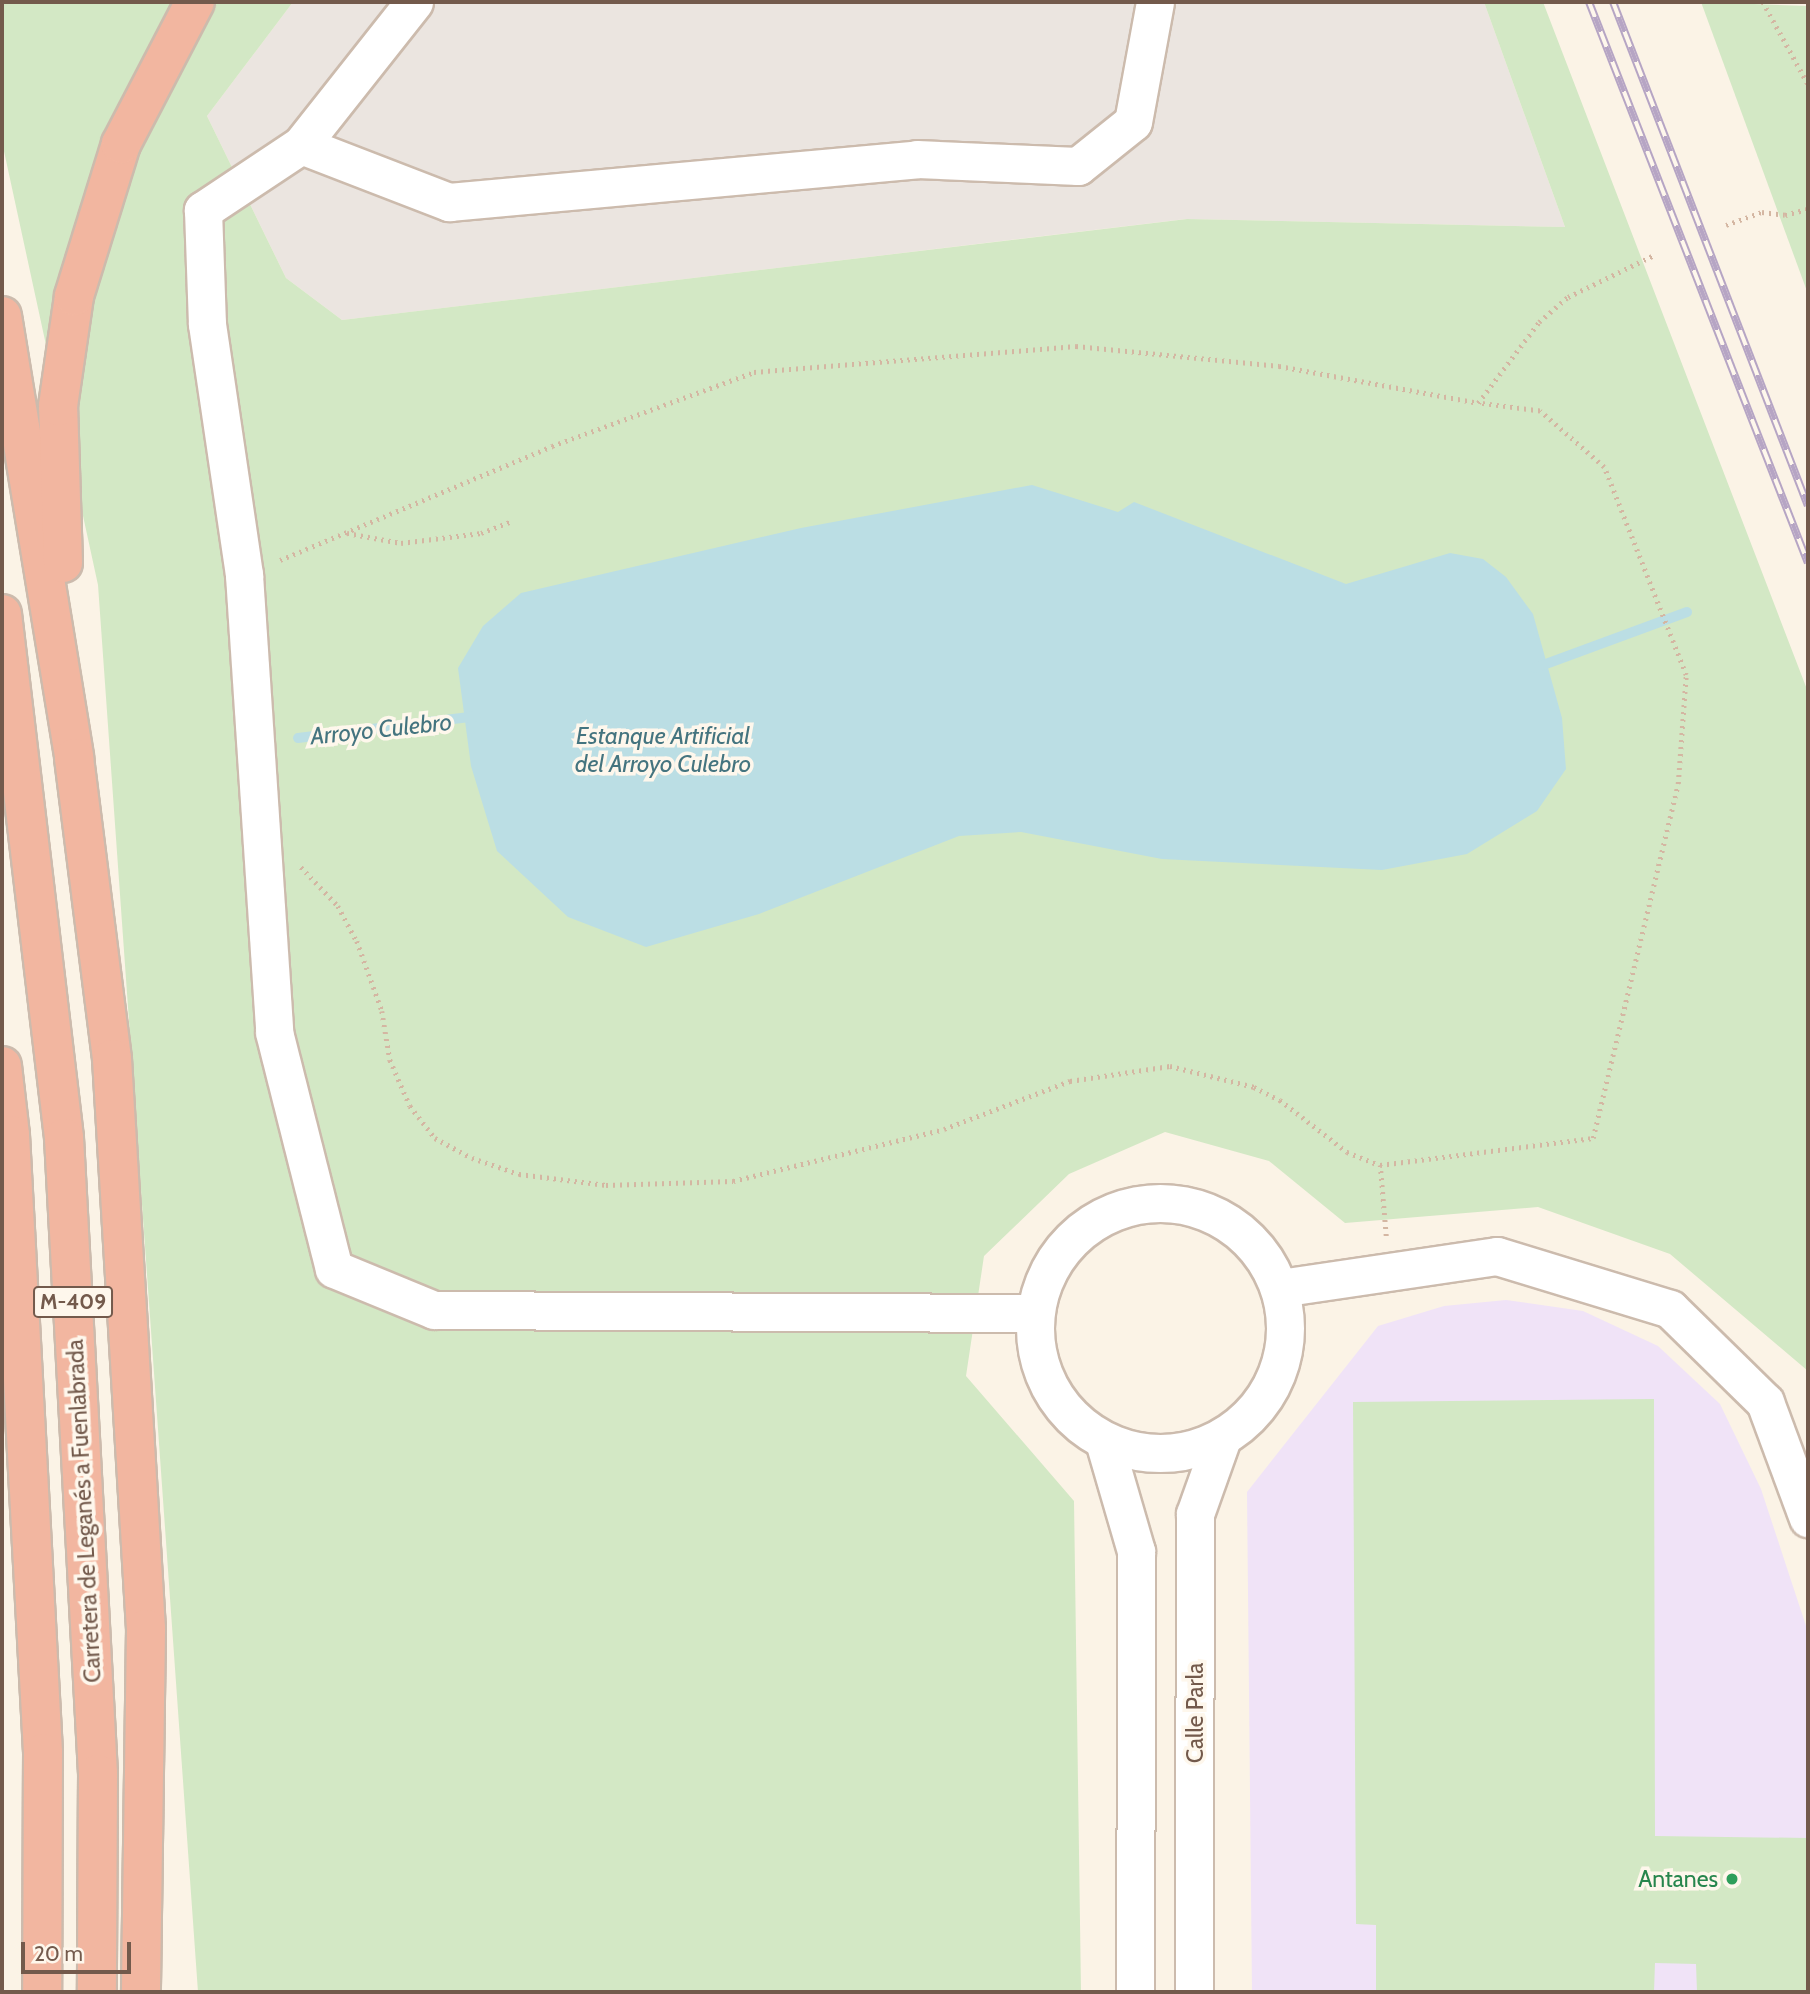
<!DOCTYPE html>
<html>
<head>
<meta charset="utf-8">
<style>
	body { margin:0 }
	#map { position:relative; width:1810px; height:1994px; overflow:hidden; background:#fbf3e6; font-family:Cabin,sans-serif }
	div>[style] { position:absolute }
	.industrial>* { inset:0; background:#ebe5e0 }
	.education>* { inset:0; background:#f0e3f7 }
	.green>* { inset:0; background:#d3e8c5 }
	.water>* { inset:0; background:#bbdee4 }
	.stream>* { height:10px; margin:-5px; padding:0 5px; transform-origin:5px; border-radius:5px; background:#bbdee4 }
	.path>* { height:4.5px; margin-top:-2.25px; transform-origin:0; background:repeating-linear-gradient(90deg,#d4b6a2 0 2px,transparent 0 7px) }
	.roads { filter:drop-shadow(2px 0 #ccbbad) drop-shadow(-2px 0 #ccbbad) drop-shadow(0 2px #ccbbad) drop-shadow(0 -2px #ccbbad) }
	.minor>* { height:37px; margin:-18.5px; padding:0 18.5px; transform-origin:18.5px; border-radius:18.5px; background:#fff }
	.minor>.ring { margin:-18.5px; padding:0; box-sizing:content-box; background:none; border:37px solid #fff; border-radius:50% }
	.highway>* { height:38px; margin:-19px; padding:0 19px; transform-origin:19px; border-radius:19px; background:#f2b6a0 }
	.rail>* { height:8px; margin-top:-4px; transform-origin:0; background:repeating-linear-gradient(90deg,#fef7ec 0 16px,#b6a5c4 0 32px); box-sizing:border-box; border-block:2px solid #b6a5c4 }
	.dots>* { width:19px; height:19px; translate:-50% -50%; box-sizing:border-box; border:4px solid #fef7ec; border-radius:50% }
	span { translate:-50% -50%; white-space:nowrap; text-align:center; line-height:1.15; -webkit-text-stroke:7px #fef7ec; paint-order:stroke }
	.shield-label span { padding:2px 5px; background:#fef7ec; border:2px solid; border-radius:5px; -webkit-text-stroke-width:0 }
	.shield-label { font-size:21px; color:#735a4c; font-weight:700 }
	.street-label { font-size:23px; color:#735a4c }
	.leisure-label { font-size:23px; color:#27864d }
	.right { translate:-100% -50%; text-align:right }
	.water-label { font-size:24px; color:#44747f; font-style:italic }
	.frame { position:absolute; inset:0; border:4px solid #735a4c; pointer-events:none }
	.scale { position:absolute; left:21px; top:1942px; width:110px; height:32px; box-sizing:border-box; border:4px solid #735a4c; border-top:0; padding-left:9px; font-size:21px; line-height:24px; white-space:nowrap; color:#735a4c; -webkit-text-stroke:5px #fef7ec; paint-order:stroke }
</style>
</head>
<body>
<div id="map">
	<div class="industrial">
		<div style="clip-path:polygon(293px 2px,1484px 2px,1565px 227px,1186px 219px,342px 320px,286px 278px,207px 116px)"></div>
	</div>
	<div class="education">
		<div style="clip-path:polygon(1506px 1300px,1583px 1311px,1658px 1346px,1720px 1404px,1761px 1489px,1808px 1632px,1808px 1992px,1252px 1992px,1247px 1492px,1378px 1326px,1444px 1306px)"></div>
	</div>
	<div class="green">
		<div style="clip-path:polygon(2px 2px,293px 2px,207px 116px,286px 278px,342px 320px,1187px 219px,1565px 227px,1484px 2px,1543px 2px,1808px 692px,1808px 1371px,1670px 1254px,1538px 1207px,1345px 1223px,1269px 1161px,1165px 1132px,1069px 1174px,984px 1256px,966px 1376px,1074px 1501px,1081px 1992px,198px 1992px,98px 585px,2px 142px)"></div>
		<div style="clip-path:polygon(1701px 2px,1808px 6px,1808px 294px)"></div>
		<div style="clip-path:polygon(1654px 1399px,1655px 1836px,1808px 1838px,1808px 1992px,1697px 1992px,1696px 1964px,1655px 1963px,1654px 1992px,1376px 1992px,1376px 1925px,1356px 1924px,1353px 1402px)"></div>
	</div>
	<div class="water">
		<div style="clip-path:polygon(1032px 485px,1118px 512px,1134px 502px,1346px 584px,1450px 553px,1483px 559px,1506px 577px,1533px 614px,1562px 718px,1566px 769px,1537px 811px,1467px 854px,1382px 870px,1162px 859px,1021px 832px,959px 836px,759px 914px,646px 947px,568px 917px,497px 851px,471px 766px,458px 668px,483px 626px,521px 593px,801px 528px)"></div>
	</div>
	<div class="stream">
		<div style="left:1535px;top:668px;width:162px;rotate:-20.2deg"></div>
		<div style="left:298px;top:738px;width:179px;rotate:-7deg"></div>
	</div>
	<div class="path">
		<div style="left:1763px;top:2px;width:94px;rotate:61.2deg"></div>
		<div style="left:1726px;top:225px;width:38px;rotate:-20deg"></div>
		<div style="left:1762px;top:212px;width:23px;rotate:7deg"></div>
		<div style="left:1785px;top:215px;width:24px;rotate:-15deg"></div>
		<div style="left:347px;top:533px;width:55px;rotate:10.5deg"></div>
		<div style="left:401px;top:543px;width:81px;rotate:-7.1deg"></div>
		<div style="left:481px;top:533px;width:34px;rotate:-21deg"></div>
		<div style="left:280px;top:560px;width:295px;rotate:-22.7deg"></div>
		<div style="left:552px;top:446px;width:215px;rotate:-20.1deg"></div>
		<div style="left:754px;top:372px;width:323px;rotate:-4.6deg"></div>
		<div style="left:1076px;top:346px;width:204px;rotate:5.6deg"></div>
		<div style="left:1279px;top:366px;width:202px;rotate:10.5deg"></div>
		<div style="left:1478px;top:403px;width:101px;rotate:-53deg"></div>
		<div style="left:1539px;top:322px;width:38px;rotate:-41deg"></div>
		<div style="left:1568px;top:297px;width:96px;rotate:-26deg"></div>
		<div style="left:301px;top:867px;width:54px;rotate:46.5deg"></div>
		<div style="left:338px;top:906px;width:40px;rotate:62deg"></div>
		<div style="left:357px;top:941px;width:74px;rotate:70.3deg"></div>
		<div style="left:382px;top:1011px;width:50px;rotate:80.7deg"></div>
		<div style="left:390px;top:1060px;width:50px;rotate:66.5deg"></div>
		<div style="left:410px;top:1106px;width:41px;rotate:52deg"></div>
		<div style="left:435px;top:1138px;width:42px;rotate:28.4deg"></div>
		<div style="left:472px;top:1158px;width:50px;rotate:18.8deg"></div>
		<div style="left:519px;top:1174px;width:88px;rotate:7.2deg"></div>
		<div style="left:606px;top:1185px;width:127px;rotate:-1.8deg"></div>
		<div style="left:733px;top:1181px;width:217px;rotate:-13.8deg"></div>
		<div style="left:944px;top:1129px;width:135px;rotate:-20.9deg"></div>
		<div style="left:1070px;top:1081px;width:101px;rotate:-8.5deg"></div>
		<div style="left:1170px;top:1066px;width:87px;rotate:14deg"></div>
		<div style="left:1254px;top:1087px;width:29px;rotate:27deg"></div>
		<div style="left:1280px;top:1100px;width:85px;rotate:37.8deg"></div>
		<div style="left:1347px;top:1152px;width:35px;rotate:22deg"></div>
		<div style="left:1386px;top:1236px;width:71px;rotate:-94.8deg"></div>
		<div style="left:1380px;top:1165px;width:215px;rotate:-7.2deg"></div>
		<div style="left:1593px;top:1138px;width:364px;rotate:-76.5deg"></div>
		<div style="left:1678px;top:784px;width:109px;rotate:-85.8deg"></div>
		<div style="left:1686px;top:675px;width:224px;rotate:-111.5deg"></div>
		<div style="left:1604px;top:467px;width:85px;rotate:-138.8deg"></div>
		<div style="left:1540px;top:411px;width:63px;rotate:-172.6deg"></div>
	</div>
	<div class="roads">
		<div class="minor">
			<div style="left:414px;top:2px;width:182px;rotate:128.3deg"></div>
			<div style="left:301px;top:145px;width:159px;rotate:21.1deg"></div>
			<div style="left:449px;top:202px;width:470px;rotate:-5.2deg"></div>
			<div style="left:917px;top:159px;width:161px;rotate:2.5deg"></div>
			<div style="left:1078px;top:166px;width:70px;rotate:-38.7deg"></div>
			<div style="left:1133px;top:122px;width:122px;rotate:-79.6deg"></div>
			<div style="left:301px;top:145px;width:118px;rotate:146.4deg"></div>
			<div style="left:203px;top:210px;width:114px;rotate:88deg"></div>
			<div style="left:207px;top:324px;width:254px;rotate:81.6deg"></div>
			<div style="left:244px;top:575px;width:458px;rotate:86.2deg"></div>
			<div style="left:274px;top:1032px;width:244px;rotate:75.8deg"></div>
			<div style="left:334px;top:1269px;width:108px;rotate:22.3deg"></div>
			<div style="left:434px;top:1310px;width:601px;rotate:0.29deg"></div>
			<div class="ring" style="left:1035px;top:1203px;width:213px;height:213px"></div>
			<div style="left:1280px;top:1288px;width:219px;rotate:-8.4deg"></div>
			<div style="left:1497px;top:1256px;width:181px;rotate:17deg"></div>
			<div style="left:1670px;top:1309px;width:133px;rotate:44.4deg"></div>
			<div style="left:1765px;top:1402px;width:124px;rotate:69.7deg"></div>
			<div style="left:1104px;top:1441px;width:115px;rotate:73.8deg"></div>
			<div style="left:1136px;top:1551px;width:441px;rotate:90.1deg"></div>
			<div style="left:1194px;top:1992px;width:478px;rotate:-89.9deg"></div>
			<div style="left:1195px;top:1514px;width:81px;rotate:-70.4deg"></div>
		</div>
		<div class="highway">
			<div style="left:2px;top:316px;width:448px;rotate:80.7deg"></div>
			<div style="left:74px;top:758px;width:303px;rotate:82.8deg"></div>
			<div style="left:112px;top:1059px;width:571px;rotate:86.59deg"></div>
			<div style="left:146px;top:1629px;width:363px;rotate:90.8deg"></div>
			<div style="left:63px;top:563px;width:157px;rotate:-91.8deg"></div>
			<div style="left:58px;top:406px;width:111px;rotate:-81.7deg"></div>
			<div style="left:74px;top:296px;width:159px;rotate:-72.8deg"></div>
			<div style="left:121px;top:144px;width:160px;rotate:-62.5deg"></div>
			<div style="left:2px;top:614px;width:528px;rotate:83.25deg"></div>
			<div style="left:64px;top:1138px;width:637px;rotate:86.94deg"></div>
			<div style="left:98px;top:1774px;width:218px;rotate:90.3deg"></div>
			<div style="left:2px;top:1066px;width:69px;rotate:83.4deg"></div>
			<div style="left:10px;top:1135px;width:619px;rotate:86.94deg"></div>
			<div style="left:43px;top:1753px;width:239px;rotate:90.2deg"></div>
		</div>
	</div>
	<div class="rail">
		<div style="left:1589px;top:2px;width:602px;rotate:68.68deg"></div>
		<div style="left:1613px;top:2px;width:540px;rotate:68.85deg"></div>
	</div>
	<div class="dots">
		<div style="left:1732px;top:1879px;background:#2e9e5b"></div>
	</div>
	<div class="shield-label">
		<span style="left:73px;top:1302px">M-409</span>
	</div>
	<div class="street-label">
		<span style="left:84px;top:1511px;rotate:-93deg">Carretera de Leganés a Fuenlabrada</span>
		<span style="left:1195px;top:1713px;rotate:-90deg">Calle Parla</span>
	</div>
	<div class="leisure-label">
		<span class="right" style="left:1718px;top:1879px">Antanes</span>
	</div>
	<div class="water-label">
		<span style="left:381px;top:729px;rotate:-6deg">Arroyo Culebro</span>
		<span style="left:663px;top:750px">Estanque Artificial<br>del Arroyo Culebro</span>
	</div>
	<div class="frame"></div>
	<div class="scale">20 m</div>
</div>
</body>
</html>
